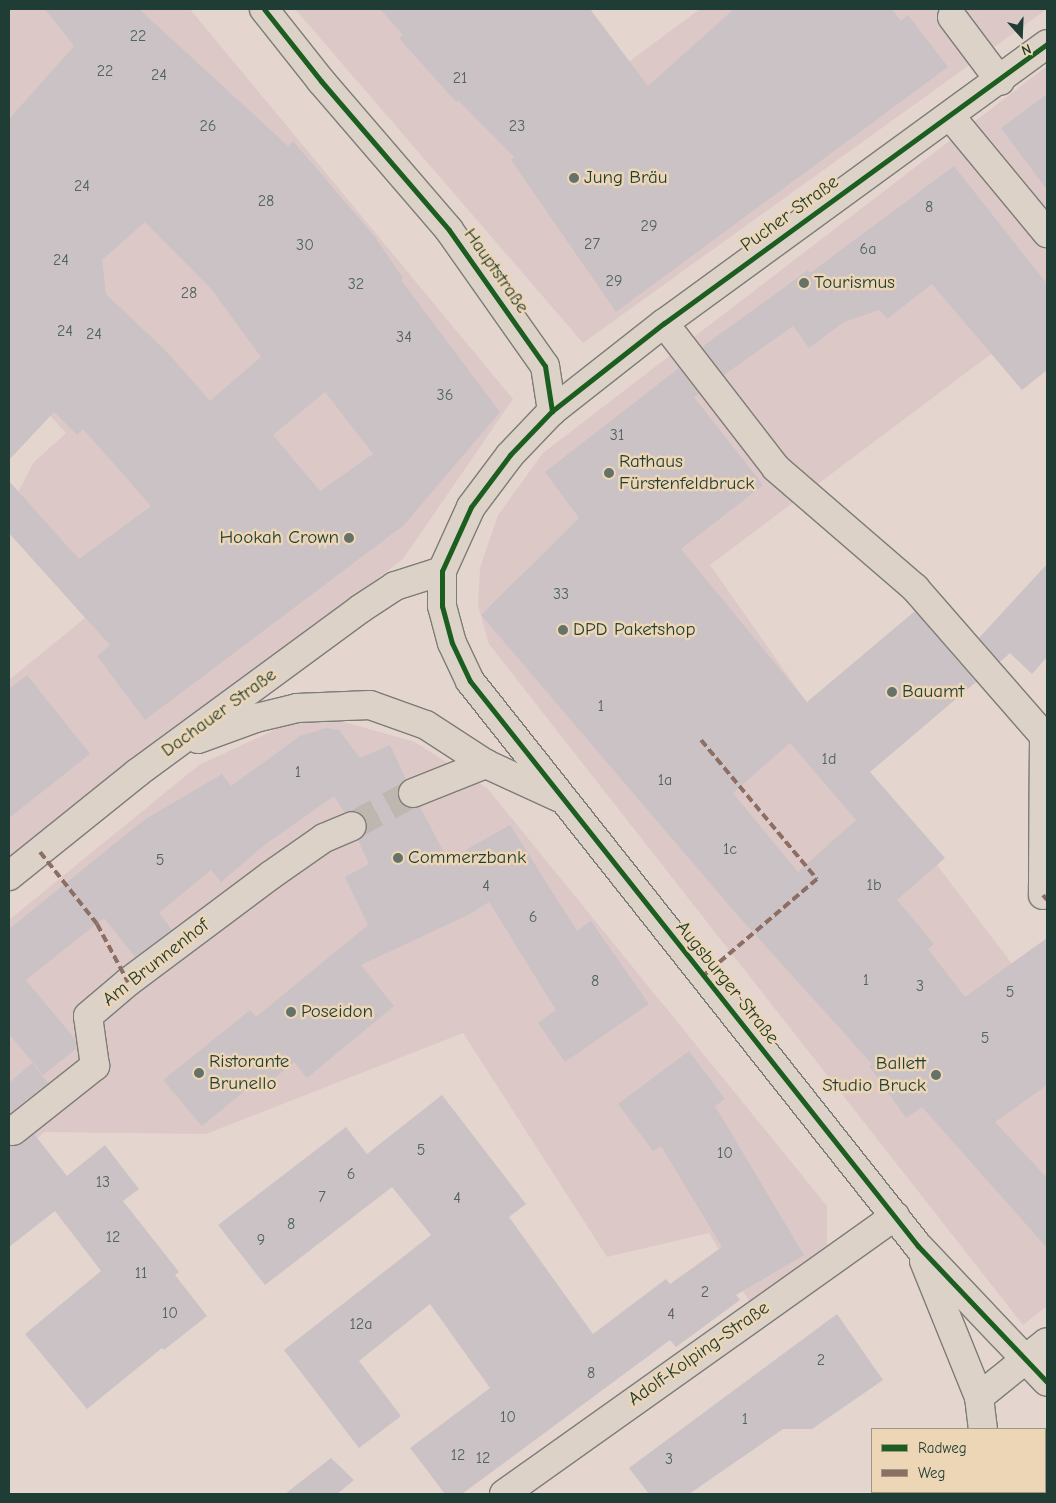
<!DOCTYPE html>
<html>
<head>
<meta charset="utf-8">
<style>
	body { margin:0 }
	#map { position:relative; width:1056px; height:1503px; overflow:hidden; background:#e4d5cf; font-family:"Comic Neue",sans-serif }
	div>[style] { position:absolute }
	.built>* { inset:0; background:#ddc8c8 }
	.building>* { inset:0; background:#cbc2c5 }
	.minor-tunnel>* { height:28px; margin-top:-14px; transform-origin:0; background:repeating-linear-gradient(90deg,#bdb7b0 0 28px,transparent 0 42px) }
	.roads { filter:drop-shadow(1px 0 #7d7c78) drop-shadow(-1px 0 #7d7c78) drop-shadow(0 1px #7d7c78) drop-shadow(0 -1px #7d7c78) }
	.minor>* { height:28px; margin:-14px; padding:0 14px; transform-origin:14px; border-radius:14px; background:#dcd2c8 }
	.quiet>* { height:4px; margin-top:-2px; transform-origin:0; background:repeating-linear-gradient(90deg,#8d6e63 0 8px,transparent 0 12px) }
	.cycleway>* { height:5px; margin:-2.5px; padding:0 2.5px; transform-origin:2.5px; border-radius:2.5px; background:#1b5e20 }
	.dots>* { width:14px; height:14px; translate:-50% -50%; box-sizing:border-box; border:2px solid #ecd6b5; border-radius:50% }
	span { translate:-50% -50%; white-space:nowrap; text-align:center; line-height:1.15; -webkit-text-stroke:5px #ecd6b5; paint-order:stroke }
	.number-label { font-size:16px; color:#50635d }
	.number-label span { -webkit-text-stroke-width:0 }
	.poi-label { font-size:19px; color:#1f3d34 }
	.left { translate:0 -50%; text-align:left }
	.right { translate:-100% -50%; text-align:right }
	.street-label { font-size:19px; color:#1f3d34 }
	.frame { position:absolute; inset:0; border:10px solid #1f3d34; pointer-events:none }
	.legend { position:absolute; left:871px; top:1428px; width:175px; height:65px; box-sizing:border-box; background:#ecd6b5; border:1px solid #9a9981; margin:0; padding:6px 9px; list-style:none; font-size:15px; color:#1f3d34 }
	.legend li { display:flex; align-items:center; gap:10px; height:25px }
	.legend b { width:25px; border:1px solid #9a9981 }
	.north { position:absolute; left:996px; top:10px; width:50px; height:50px; -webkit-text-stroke:4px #ecd6b5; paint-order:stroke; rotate:160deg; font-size:14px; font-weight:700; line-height:20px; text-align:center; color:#1f3d34 }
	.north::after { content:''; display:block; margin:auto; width:18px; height:22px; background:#1f3d34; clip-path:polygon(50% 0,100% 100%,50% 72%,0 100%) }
</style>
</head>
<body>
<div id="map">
	<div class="built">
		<div style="clip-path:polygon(9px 9px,190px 9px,513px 399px,403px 559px,9px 862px,9px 680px,85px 618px,9px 533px,9px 510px,33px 463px,66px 433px,9px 371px)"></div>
		<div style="clip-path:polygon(295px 9px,577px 9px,623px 66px,700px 9px,1047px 9px,583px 343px)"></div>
		<div style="clip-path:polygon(1047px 66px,1047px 312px,710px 565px,807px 703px,868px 774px,1047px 1010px,1047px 1306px,1023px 1325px,489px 644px,478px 605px,480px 568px,498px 515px,543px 453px)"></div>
		<div style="clip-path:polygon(330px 718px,415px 742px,487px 788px,827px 1206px,827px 1247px,749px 1301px,709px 1233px,607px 1257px,463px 1033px,206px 1134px,45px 1132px,9px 1161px,9px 920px,199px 765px,283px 726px)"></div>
	</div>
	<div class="building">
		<div style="clip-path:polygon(evenodd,45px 9px,139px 9px,288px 146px,293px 141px,375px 237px,403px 278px,401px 280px,500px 412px,404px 525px,145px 720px,97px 656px,110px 645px,9px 533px,9px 481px,79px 559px,151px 506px,83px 429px,77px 435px,54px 412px,9px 460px,9px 119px,74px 46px,45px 9px,145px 222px,212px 290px,261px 357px,210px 401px,169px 354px,106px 294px,102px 260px,145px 222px,45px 9px,325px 392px,373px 454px,320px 491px,273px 435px,325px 392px)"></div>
		<div style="clip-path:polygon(380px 9px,590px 9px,648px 86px,734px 9px,892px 9px,901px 21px,908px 15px,948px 67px,616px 312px,511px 160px,514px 157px,458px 100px,456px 102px,399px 38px,403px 35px)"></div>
		<div style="clip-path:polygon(1047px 94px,1047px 190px,1001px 128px)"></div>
		<div style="clip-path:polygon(954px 166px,1047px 284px,1047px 370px,1022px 390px,932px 284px,887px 319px,879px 310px,844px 322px,809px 348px,793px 326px,724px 375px,702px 347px,808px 270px,810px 273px)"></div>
		<div style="clip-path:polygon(evenodd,679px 368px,699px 394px,694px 397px,763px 485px,681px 549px,807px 702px,915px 611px,976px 682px,870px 772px,945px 858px,897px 900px,934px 944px,928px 949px,965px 997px,1047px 938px,1047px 1085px,995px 1122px,1047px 1178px,1047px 1248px,922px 1107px,906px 1118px,869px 1066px,872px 1064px,733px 910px,481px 615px,579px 518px,545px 472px,679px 368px,790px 743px,856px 820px,798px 872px,733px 793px,790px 743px)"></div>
		<div style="clip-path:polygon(1047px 564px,1047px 657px,1032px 674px,1010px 653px,1000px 662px,979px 638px)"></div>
		<div style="clip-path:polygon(27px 675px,90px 754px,9px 818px,9px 689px)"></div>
		<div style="clip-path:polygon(326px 728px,339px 730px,360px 758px,390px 745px,406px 779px,398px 790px,399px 799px,410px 808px,420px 807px,448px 860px,510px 825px,577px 931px,591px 921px,649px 1004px,565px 1062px,538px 1023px,556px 1010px,489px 902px,468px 915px,361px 965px,394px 1006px,307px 1078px,294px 1062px,258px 1092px,252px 1085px,202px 1126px,163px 1080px,250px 1010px,256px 1017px,368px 925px,345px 877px,369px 864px,358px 840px,365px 835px,366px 820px,354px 811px,344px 812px,334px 796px,267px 843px,221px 882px,211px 870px,159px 913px,172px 930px,135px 957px,104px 918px,26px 980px,75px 1039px,77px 1048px,43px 1075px,9px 1034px,9px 929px,144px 820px,222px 774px,231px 786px,300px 736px)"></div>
		<div style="clip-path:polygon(689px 1051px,725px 1099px,715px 1106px,804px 1255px,736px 1295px,740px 1300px,676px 1347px,670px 1340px,462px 1494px,445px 1494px,410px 1448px,490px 1388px,430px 1304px,359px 1361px,401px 1416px,359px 1448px,284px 1350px,431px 1235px,392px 1187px,265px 1285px,218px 1225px,346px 1127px,367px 1154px,442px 1095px,526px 1204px,509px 1217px,593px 1334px,666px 1279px,670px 1284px,722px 1247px,661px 1146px,653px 1151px,618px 1104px)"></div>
		<div style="clip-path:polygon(32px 1063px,48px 1083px,9px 1114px,9px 1083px)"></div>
		<div style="clip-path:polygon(34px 1134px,67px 1176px,105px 1145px,139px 1189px,123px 1201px,179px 1272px,175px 1275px,207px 1316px,164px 1350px,162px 1348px,87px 1409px,25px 1334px,101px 1271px,55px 1211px,9px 1247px,9px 1146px,22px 1144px)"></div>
		<div style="clip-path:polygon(837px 1314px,883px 1380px,812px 1429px,783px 1429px,689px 1494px,649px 1494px,629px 1468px)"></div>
		<div style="clip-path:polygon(331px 1458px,354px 1480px,337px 1494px,285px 1494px)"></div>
	</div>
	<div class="minor-tunnel">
		<div style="left:352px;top:826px;width:69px;rotate:-28.4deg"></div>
	</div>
	<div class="roads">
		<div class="minor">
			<div style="left:264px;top:9px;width:92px;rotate:51.6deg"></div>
			<div style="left:321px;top:81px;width:196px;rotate:49.3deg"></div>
			<div style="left:449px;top:230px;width:166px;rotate:54.8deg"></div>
			<div style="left:545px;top:366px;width:46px;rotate:81.2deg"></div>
			<div style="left:952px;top:17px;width:80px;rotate:53.1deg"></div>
			<div style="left:1047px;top:44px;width:474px;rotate:143.9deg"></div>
			<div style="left:664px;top:323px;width:142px;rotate:141.8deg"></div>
			<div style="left:552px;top:411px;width:61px;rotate:133.7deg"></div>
			<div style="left:510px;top:455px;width:65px;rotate:126.9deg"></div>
			<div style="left:471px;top:507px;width:70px;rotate:114.4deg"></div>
			<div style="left:442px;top:571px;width:35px;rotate:90deg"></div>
			<div style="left:442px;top:606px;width:38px;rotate:75deg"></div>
			<div style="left:452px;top:643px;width:42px;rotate:64.7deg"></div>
			<div style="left:470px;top:681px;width:721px;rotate:51.59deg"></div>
			<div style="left:918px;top:1246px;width:187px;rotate:46.5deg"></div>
			<div style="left:951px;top:117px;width:151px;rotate:50.4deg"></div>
			<div style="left:664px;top:323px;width:183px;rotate:52.3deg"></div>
			<div style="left:776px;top:468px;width:184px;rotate:40.8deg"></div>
			<div style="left:915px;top:588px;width:196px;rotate:48.9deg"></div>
			<div style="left:1044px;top:736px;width:159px;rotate:90.4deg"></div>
			<div style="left:198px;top:739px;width:62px;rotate:-19.9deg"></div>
			<div style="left:256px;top:718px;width:42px;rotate:-13.7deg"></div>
			<div style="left:297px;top:708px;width:73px;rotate:-2.4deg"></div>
			<div style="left:370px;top:705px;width:59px;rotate:19.7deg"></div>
			<div style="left:426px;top:725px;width:72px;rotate:33deg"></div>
			<div style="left:486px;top:764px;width:81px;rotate:24.7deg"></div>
			<div style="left:413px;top:793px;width:79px;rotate:-21.7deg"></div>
			<div style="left:9px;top:876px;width:164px;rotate:-38.8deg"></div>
			<div style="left:137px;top:773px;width:277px;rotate:-36.3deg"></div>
			<div style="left:360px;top:609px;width:42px;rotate:-33.3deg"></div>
			<div style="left:395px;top:586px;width:49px;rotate:-17.7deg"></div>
			<div style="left:13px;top:1131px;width:105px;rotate:-38.4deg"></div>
			<div style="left:95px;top:1066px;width:50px;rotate:-98deg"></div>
			<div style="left:88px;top:1016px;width:52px;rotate:-40.4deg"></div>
			<div style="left:128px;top:982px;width:179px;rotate:-36.8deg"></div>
			<div style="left:271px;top:875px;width:65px;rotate:-34.9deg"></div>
			<div style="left:324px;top:838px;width:30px;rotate:-23deg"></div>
			<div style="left:924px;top:1261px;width:147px;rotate:68deg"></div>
			<div style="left:979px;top:1397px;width:32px;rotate:83deg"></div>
			<div style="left:979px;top:1397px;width:87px;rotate:-39deg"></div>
			<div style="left:988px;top:1492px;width:2px;rotate:90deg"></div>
			<div style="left:504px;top:1494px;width:480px;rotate:-35.4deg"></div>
		</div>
	</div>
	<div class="quiet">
		<div style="left:701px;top:740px;width:181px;rotate:50.2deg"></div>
		<div style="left:817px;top:879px;width:151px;rotate:139.6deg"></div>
		<div style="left:40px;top:852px;width:92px;rotate:51.6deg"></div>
		<div style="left:97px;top:924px;width:66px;rotate:61.9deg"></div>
		<div style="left:1043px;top:895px;width:6px;rotate:51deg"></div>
		<div style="left:1041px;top:1492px;width:2px;rotate:63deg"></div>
	</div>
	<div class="cycleway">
		<div style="left:264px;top:9px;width:92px;rotate:51.6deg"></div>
		<div style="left:321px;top:81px;width:196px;rotate:49.3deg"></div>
		<div style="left:449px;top:230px;width:166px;rotate:54.8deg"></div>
		<div style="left:545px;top:366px;width:46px;rotate:81.2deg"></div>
		<div style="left:1047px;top:44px;width:474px;rotate:143.9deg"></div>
		<div style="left:664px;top:323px;width:142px;rotate:141.8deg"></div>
		<div style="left:552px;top:411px;width:61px;rotate:133.7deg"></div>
		<div style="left:510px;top:455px;width:65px;rotate:126.9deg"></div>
		<div style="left:471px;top:507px;width:70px;rotate:114.4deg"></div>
		<div style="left:442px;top:571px;width:35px;rotate:90deg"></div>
		<div style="left:442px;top:606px;width:38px;rotate:75deg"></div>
		<div style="left:452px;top:643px;width:42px;rotate:64.7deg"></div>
		<div style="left:470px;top:681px;width:721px;rotate:51.59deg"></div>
		<div style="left:918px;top:1246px;width:187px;rotate:46.5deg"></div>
	</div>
	<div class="dots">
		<div style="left:574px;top:178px;background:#64726a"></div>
		<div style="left:804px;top:283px;background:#64726a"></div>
		<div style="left:609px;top:473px;background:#64726a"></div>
		<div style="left:349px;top:538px;background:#64726a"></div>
		<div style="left:563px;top:630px;background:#64726a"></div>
		<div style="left:892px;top:692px;background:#64726a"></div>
		<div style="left:398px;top:858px;background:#64726a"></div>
		<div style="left:291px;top:1012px;background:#64726a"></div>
		<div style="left:199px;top:1073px;background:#64726a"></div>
		<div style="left:936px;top:1075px;background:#64726a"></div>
	</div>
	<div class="number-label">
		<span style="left:138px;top:36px">22</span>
		<span style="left:105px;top:71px">22</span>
		<span style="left:159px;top:75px">24</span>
		<span style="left:460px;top:78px">21</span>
		<span style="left:208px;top:126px">26</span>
		<span style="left:517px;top:126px">23</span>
		<span style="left:82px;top:186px">24</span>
		<span style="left:266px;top:201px">28</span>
		<span style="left:929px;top:207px">8</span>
		<span style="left:649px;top:226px">29</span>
		<span style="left:592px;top:244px">27</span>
		<span style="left:305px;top:245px">30</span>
		<span style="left:868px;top:249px">6a</span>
		<span style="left:61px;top:260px">24</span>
		<span style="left:614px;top:281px">29</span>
		<span style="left:356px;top:284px">32</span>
		<span style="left:189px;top:293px">28</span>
		<span style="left:65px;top:331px">24</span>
		<span style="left:94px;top:334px">24</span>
		<span style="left:404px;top:337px">34</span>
		<span style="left:445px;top:395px">36</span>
		<span style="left:617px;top:435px">31</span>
		<span style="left:561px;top:594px">33</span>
		<span style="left:601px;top:706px">1</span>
		<span style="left:829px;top:759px">1d</span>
		<span style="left:298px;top:772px">1</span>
		<span style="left:665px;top:780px">1a</span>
		<span style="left:730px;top:849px">1c</span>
		<span style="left:160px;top:860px">5</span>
		<span style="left:874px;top:885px">1b</span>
		<span style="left:486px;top:886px">4</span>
		<span style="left:533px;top:917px">6</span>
		<span style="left:866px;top:980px">1</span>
		<span style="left:595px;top:981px">8</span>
		<span style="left:920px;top:986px">3</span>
		<span style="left:1010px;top:992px">5</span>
		<span style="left:985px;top:1038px">5</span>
		<span style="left:421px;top:1150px">5</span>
		<span style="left:725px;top:1153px">10</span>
		<span style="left:351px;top:1174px">6</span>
		<span style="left:103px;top:1182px">13</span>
		<span style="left:322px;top:1197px">7</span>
		<span style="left:457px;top:1198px">4</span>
		<span style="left:291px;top:1224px">8</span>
		<span style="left:113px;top:1237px">12</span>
		<span style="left:261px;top:1240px">9</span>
		<span style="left:141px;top:1273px">11</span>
		<span style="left:705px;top:1292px">2</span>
		<span style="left:170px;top:1313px">10</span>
		<span style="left:671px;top:1314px">4</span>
		<span style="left:361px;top:1324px">12a</span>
		<span style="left:821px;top:1360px">2</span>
		<span style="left:591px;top:1373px">8</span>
		<span style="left:508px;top:1417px">10</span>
		<span style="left:745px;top:1419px">1</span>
		<span style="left:458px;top:1455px">12</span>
		<span style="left:483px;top:1458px">12</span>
		<span style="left:669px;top:1459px">3</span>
	</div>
	<div class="poi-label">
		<span class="left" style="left:584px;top:178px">Jung Bräu</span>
		<span class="left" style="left:814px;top:283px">Tourismus</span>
		<span class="left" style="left:619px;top:473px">Rathaus<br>Fürstenfeldbruck</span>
		<span class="right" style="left:339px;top:538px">Hookah Crown</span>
		<span class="left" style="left:573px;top:630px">DPD Paketshop</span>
		<span class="left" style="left:902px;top:692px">Bauamt</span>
		<span class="left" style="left:408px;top:858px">Commerzbank</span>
		<span class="left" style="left:301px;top:1012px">Poseidon</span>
		<span class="left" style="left:209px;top:1073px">Ristorante<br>Brunello</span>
		<span class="right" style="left:926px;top:1075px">Ballett<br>Studio Bruck</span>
	</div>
	<div class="street-label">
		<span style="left:790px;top:214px;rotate:-36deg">Pucher Straße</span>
		<span style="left:496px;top:271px;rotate:55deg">Hauptstraße</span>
		<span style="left:219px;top:713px;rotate:-36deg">Dachauer Straße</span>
		<span style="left:156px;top:963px;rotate:-38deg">Am Brunnenhof</span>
		<span style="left:727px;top:983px;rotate:51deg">Augsburger Straße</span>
		<span style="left:699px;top:1354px;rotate:-35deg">Adolf-Kolping-Straße</span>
	</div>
	<div class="frame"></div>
	<ul class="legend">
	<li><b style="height:6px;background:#1b5e20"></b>Radweg</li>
	<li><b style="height:6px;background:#8d6e63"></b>Weg</li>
	</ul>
	<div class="north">N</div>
</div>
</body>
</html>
